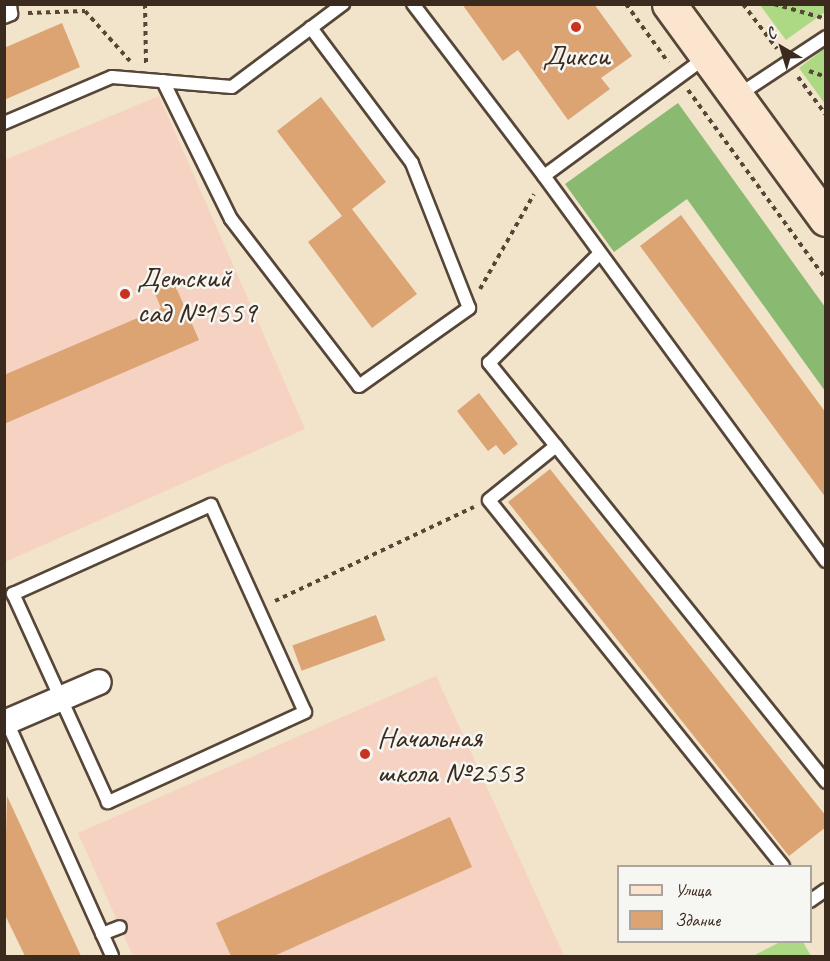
<!DOCTYPE html>
<html>
<head>
<meta charset="utf-8">
<style>
	body { margin:0 }
	#map { position:relative; width:830px; height:961px; overflow:hidden; background:#f2e3cb; font-family:Caveat,sans-serif }
	div>[style] { position:absolute }
	.built>* { inset:0; background:#f5d2c2 }
	.green>* { inset:0; background:#add985 }
	.forest>* { inset:0; background:#8ab972 }
	.building>* { inset:0; background:#dca373; transform-origin:0 0 }
	.path>* { height:4px; margin-top:-2px; transform-origin:0; background:repeating-linear-gradient(90deg,#564638 0 4.5px,transparent 0 9px) }
	.roads { filter:drop-shadow(2px 0 #564638) drop-shadow(-2px 0 #564638) drop-shadow(0 2px #564638) drop-shadow(0 -2px #564638) }
	.lane>* { height:12px; margin:-6px; padding:0 6px; transform-origin:6px; border-radius:6px; background:#fff }
	.street>* { height:24px; margin:-12px; padding:0 12px; transform-origin:12px; border-radius:12px; background:#fff }
	.secondary>* { height:33px; margin:-16.5px; padding:0 16.5px; transform-origin:16.5px; border-radius:16.5px; background:#fce5cf }
	.dots>* { width:16px; height:16px; translate:-50% -50%; box-sizing:border-box; border:3px solid #f6f6f2; border-radius:50% }
	span { translate:-50% -50%; white-space:nowrap; text-align:center; line-height:1.15; -webkit-text-stroke:5px #f6f6f2; paint-order:stroke }
	.poi-label { font-size:30px; color:#3b2a1e }
	.left { translate:0 -50%; text-align:left }
	.frame { position:absolute; inset:0; border:6px solid #3b2a1e; pointer-events:none }
	.legend { position:absolute; left:617px; top:865px; width:195px; height:78px; box-sizing:border-box; background:#f6f6f2; border:2px solid #aba49d; margin:0; padding:8px 10px; list-style:none; font-size:18px; color:#3b2a1e }
	.legend li { display:flex; align-items:center; gap:12px; height:30px }
	.legend b { width:30px; border:2px solid #aba49d }
	.north { position:absolute; left:752px; top:18px; width:60px; height:60px; -webkit-text-stroke:4px #f6f6f2; paint-order:stroke; rotate:322deg; font-size:16px; font-weight:700; line-height:24px; text-align:center; color:#3b2a1e }
	.north::after { content:''; display:block; margin:auto; width:21px; height:27px; background:#3b2a1e; clip-path:polygon(50% 0,100% 100%,50% 72%,0 100%) }
</style>
</head>
<body>
<div id="map">
	<div class="built">
		<div style="clip-path:polygon(159px 96px,305px 429px,5px 562px,5px 160px)"></div>
		<div style="clip-path:polygon(436px 676px,564px 956px,133px 956px,78px 833px)"></div>
	</div>
	<div class="green">
		<div style="clip-path:polygon(760px 5px,825px 5px,825px 12px,786px 40px)"></div>
		<div style="clip-path:polygon(825px 48px,825px 104px,799px 68px)"></div>
		<div style="clip-path:polygon(780px 942px,803px 942px,811px 956px,753px 956px)"></div>
	</div>
	<div class="forest">
		<div style="clip-path:polygon(678px 103px,825px 307px,825px 391px,687px 199px,614px 252px,565px 184px)"></div>
	</div>
	<div class="building">
		<div style="clip-path:polygon(462px 4px,594px 4px,632px 56px,601px 78px,610px 89px,568px 120px,518px 50px,503px 61px)"></div>
		<div style="clip-path:polygon(62px 23px,80px 67px,4px 100px,4px 48px)"></div>
		<div style="clip-path:polygon(321px 97px,386px 182px,352px 209px,417px 294px,372px 328px,308px 242px,342px 216px,277px 131px)"></div>
		<div style="clip-path:polygon(681px 215px,826px 413px,826px 498px,640px 246px)"></div>
		<div style="clip-path:polygon(172px 278px,199px 340px,4px 424px,4px 375px,161px 308px,152px 286px)"></div>
		<div style="clip-path:polygon(479px 393px,518px 444px,504px 455px,496px 445px,488px 451px,457px 411px)"></div>
		<div style="clip-path:polygon(550px 469px,826px 816px,826px 827px,789px 856px,508px 502px)"></div>
		<div style="left:376px;top:615px;width:27px;height:89px;rotate:70deg"></div>
		<div style="clip-path:polygon(7px 796px,81px 956px,25px 956px,4px 913px)"></div>
		<div style="clip-path:polygon(450px 817px,472px 867px,274px 956px,231px 956px,216px 923px)"></div>
	</div>
	<div class="path">
		<div style="left:145px;top:4px;width:59px;rotate:89deg"></div>
		<div style="left:626px;top:4px;width:72px;rotate:54.1deg"></div>
		<div style="left:743px;top:4px;width:56px;rotate:52.9deg"></div>
		<div style="left:774px;top:4px;width:51px;rotate:15.9deg"></div>
		<div style="left:28px;top:13px;width:57px;rotate:-2deg"></div>
		<div style="left:85px;top:11px;width:67px;rotate:48deg"></div>
		<div style="left:809px;top:71px;width:18px;rotate:19deg"></div>
		<div style="left:798px;top:77px;width:47px;rotate:53.6deg"></div>
		<div style="left:688px;top:90px;width:234px;rotate:53.9deg"></div>
		<div style="left:480px;top:289px;width:109px;rotate:-60.4deg"></div>
		<div style="left:275px;top:601px;width:220px;rotate:-25.3deg"></div>
	</div>
	<div class="roads">
		<div class="lane">
			<div style="left:413px;top:4px;width:216px;rotate:52.7deg"></div>
			<div style="left:544px;top:176px;width:477px;rotate:53.8deg"></div>
			<div style="left:4px;top:17px;width:8px;rotate:-23deg"></div>
			<div style="left:11px;top:14px;width:10px;rotate:-96deg"></div>
			<div style="left:163px;top:81px;width:154px;rotate:63.8deg"></div>
			<div style="left:231px;top:219px;width:210px;rotate:52.5deg"></div>
			<div style="left:359px;top:386px;width:135px;rotate:-35.3deg"></div>
			<div style="left:469px;top:308px;width:156px;rotate:-111.5deg"></div>
			<div style="left:412px;top:163px;width:169px;rotate:-126.8deg"></div>
			<div style="left:737px;top:96px;width:107px;rotate:-33.5deg"></div>
			<div style="left:4px;top:123px;width:117px;rotate:-23.1deg"></div>
			<div style="left:112px;top:77px;width:120px;rotate:4.8deg"></div>
			<div style="left:232px;top:87px;width:139px;rotate:-36.8deg"></div>
			<div style="left:544px;top:176px;width:201px;rotate:-36.3deg"></div>
			<div style="left:556px;top:446px;width:107px;rotate:-128.9deg"></div>
			<div style="left:489px;top:363px;width:156px;rotate:-44.7deg"></div>
			<div style="left:211px;top:505px;width:227px;rotate:65.6deg"></div>
			<div style="left:305px;top:712px;width:217px;rotate:155.4deg"></div>
			<div style="left:108px;top:802px;width:229px;rotate:-114.5deg"></div>
			<div style="left:13px;top:594px;width:217px;rotate:-24.2deg"></div>
			<div style="left:7px;top:722px;width:256px;rotate:65.8deg"></div>
			<div style="left:783px;top:866px;width:469px;rotate:-128.8deg"></div>
			<div style="left:489px;top:500px;width:86px;rotate:-38.9deg"></div>
			<div style="left:556px;top:446px;width:431px;rotate:51.2deg"></div>
			<div style="left:810px;top:901px;width:19px;rotate:-35deg"></div>
			<div style="left:102px;top:934px;width:19px;rotate:-21deg"></div>
		</div>
		<div class="street">
			<div style="left:4px;top:723px;width:103px;rotate:-23.3deg"></div>
		</div>
		<div class="secondary">
			<div style="left:669px;top:4px;width:266px;rotate:53.9deg"></div>
		</div>
	</div>
	<div class="dots">
		<div style="left:576px;top:27px;background:#c8321e"></div>
		<div style="left:125px;top:294px;background:#c8321e"></div>
		<div style="left:365px;top:754px;background:#c8321e"></div>
	</div>
	<div class="poi-label">
		<span style="left:576px;top:55px">Дикси</span>
		<span class="left" style="left:137px;top:294px">Детский<br>сад №1559</span>
		<span class="left" style="left:377px;top:754px">Начальная<br>школа №2553</span>
	</div>
	<div class="frame"></div>
	<ul class="legend">
	<li><b style="height:8px;background:#fce5cf"></b>Улица</li>
	<li><b style="height:16px;background:#dca373"></b>Здание</li>
	</ul>
	<div class="north">С</div>
</div>
</body>
</html>
